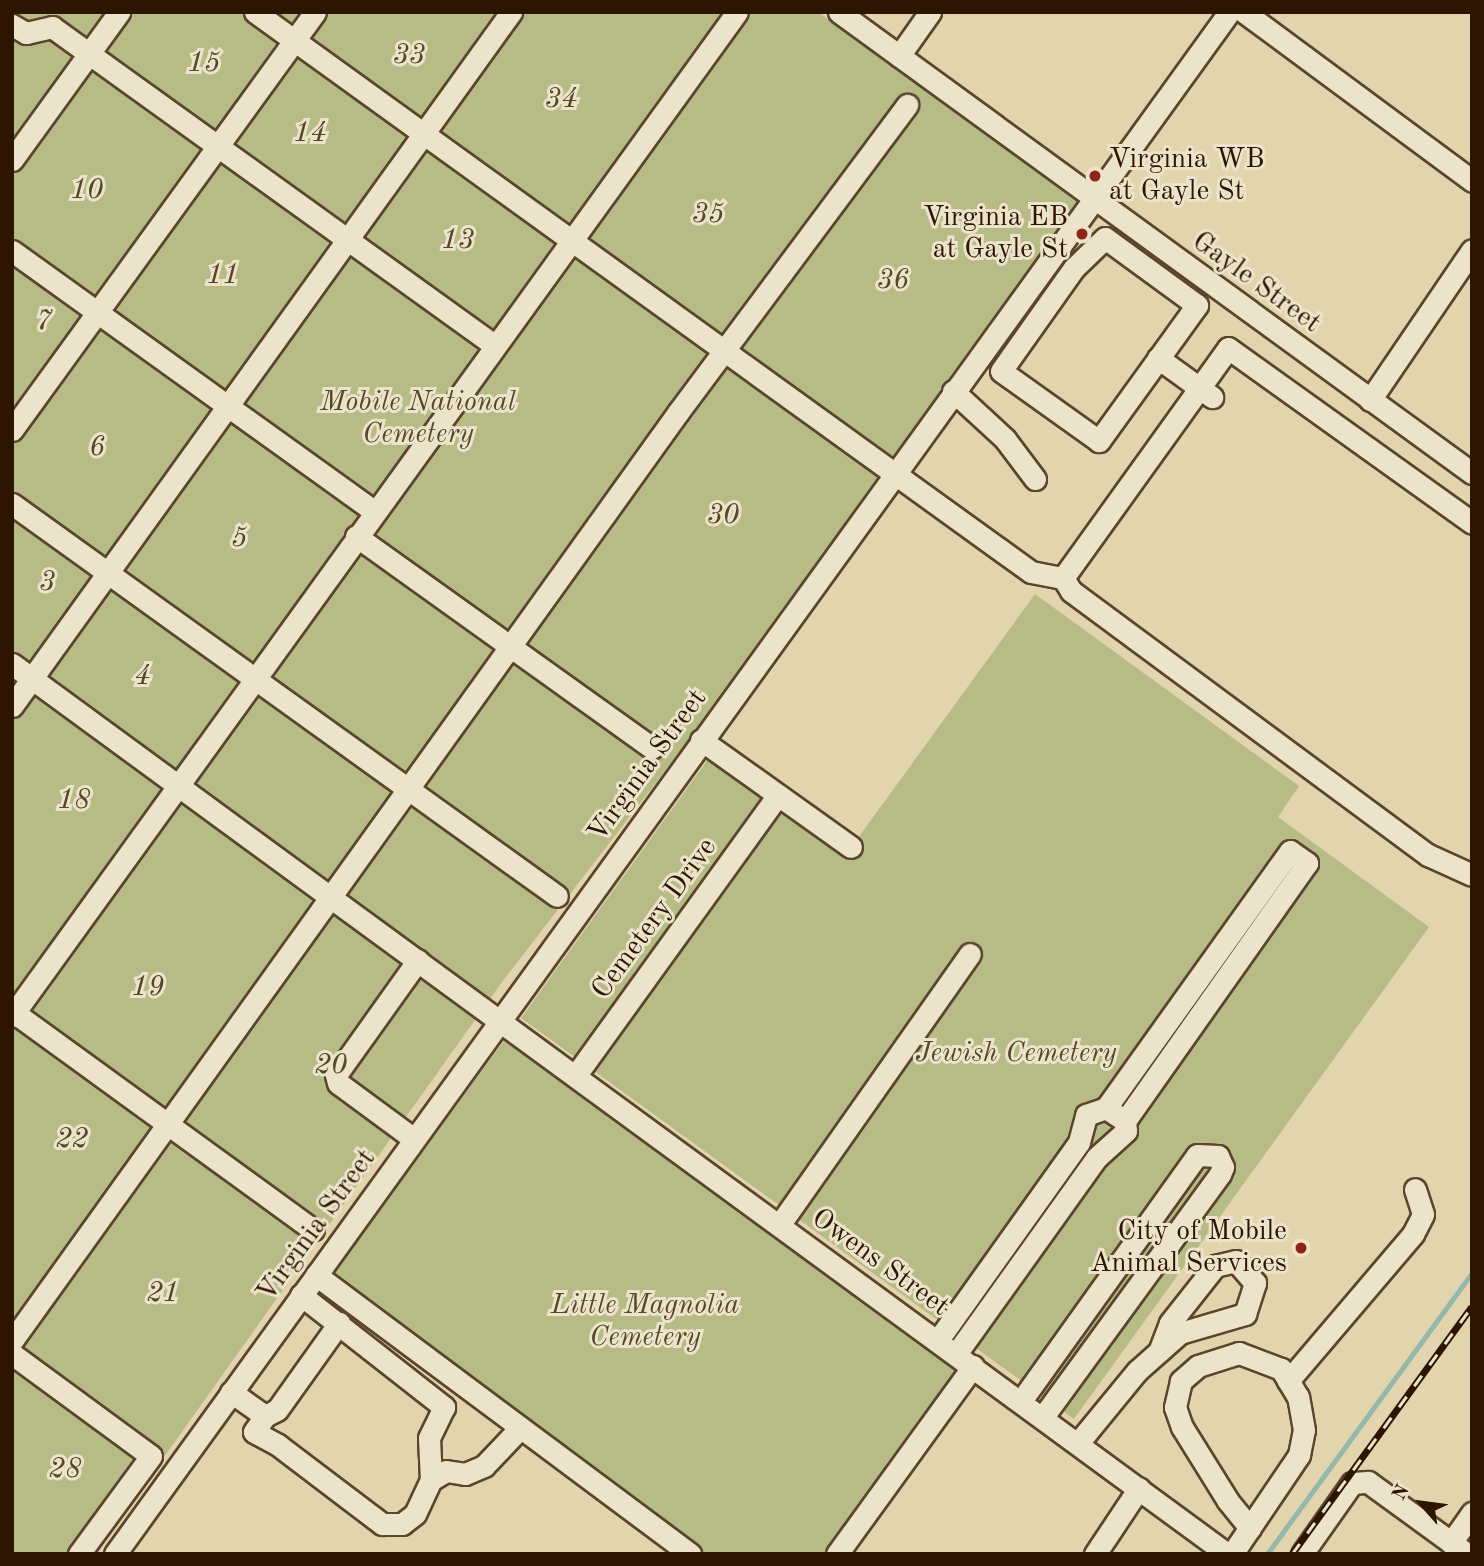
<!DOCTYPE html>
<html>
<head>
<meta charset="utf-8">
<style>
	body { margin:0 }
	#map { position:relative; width:1484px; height:1566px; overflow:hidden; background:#e2d5ad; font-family:"Old Standard TT",serif }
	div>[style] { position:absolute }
	.green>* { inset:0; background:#b7bc87 }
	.stream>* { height:4.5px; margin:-2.25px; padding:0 2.25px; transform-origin:2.25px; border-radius:2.25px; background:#95b8ac }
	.roads { filter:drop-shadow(2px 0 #5b452c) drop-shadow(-2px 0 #5b452c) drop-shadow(0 2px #5b452c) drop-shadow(0 -2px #5b452c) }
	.minor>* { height:21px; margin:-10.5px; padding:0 10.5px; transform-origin:10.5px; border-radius:10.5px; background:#ece4ca }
	.rail>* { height:7px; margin-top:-3.5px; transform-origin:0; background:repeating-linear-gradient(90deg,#ece4ca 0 13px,#2e1501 0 26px); box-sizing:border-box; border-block:2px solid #2e1501 }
	.dots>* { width:19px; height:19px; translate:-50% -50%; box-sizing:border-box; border:4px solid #ece4ca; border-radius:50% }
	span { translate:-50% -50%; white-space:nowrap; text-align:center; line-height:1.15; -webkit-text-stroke:6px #ece4ca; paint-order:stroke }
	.park-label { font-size:28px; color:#574729; font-style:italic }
	.poi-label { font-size:28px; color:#2e1501 }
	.left { translate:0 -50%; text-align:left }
	.right { translate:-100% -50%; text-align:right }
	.street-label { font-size:28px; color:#2e1501 }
	.frame { position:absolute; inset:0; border:14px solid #2e1501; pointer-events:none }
	.north { position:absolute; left:1386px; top:1468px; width:70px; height:70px; -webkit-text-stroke:5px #ece4ca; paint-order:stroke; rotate:298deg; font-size:19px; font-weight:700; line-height:28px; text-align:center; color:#2e1501 }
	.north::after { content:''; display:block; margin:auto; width:24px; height:32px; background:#2e1501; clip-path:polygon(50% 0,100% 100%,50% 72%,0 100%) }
</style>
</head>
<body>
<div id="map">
	<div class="green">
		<div style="clip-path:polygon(12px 12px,818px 12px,1079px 200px,685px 745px,502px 982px,95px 1554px,12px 1554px)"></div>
		<div style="clip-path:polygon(1035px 594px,1299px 786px,1278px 817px,1429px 927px,1074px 1419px,521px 1018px,709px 758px,845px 856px)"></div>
		<div style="clip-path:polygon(508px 1035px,960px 1367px,823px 1554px,708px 1554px,331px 1277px)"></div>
	</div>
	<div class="stream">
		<div style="left:1267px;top:1554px;width:348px;rotate:-53.9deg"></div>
	</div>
	<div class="roads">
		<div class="minor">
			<div style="left:255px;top:12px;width:957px;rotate:35.82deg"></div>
			<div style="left:1031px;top:572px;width:33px;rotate:11deg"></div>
			<div style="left:1063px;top:578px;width:15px;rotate:58deg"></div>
			<div style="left:1071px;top:591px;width:444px;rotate:36.5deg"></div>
			<div style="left:1428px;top:855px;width:48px;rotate:24.4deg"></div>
			<div style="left:839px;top:12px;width:783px;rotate:36.07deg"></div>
			<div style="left:1244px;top:12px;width:284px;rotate:36.5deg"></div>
			<div style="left:12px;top:25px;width:16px;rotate:30deg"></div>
			<div style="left:26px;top:33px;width:27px;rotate:-13deg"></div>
			<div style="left:52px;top:27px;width:545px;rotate:35.73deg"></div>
			<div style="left:899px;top:56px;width:54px;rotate:-54.8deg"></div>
			<div style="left:12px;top:160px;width:183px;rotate:-54.1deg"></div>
			<div style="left:1105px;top:238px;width:114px;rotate:36.1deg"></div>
			<div style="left:1197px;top:305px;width:168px;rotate:125.8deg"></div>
			<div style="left:1099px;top:441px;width:120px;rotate:-144.5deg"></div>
			<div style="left:1001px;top:371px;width:126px;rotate:-54.7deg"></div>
			<div style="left:1074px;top:268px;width:43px;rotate:-44.1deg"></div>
			<div style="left:12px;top:251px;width:446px;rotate:35.7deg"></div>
			<div style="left:1158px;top:358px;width:67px;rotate:35.8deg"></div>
			<div style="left:953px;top:391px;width:71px;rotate:42.7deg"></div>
			<div style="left:1005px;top:439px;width:50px;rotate:53.1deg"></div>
			<div style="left:1370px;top:400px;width:181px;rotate:-55.8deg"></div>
			<div style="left:12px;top:430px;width:516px;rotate:-54.06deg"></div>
			<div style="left:12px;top:504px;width:671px;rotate:35.73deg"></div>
			<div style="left:356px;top:536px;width:364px;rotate:35.6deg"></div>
			<div style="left:1063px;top:578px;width:283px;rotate:-54.3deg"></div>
			<div style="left:1228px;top:348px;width:300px;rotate:35.6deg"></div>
			<div style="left:12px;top:664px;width:1506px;rotate:36.22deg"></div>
			<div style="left:12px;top:706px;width:855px;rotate:-54.28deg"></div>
			<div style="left:701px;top:740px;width:184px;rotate:35.5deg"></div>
			<div style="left:12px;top:1011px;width:372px;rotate:36deg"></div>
			<div style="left:12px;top:1016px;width:1238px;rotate:-54.17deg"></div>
			<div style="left:576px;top:1075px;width:345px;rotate:-54.2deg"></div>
			<div style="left:1106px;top:1108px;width:316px;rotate:-54.4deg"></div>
			<div style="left:1290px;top:851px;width:21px;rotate:35deg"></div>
			<div style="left:1307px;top:863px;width:316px;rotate:125.2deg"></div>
			<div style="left:414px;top:1139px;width:94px;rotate:-143.6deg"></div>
			<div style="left:338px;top:1083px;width:8px;rotate:-104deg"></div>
			<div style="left:336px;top:1075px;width:141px;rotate:-54.5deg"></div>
			<div style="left:780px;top:1224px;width:330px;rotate:-54.9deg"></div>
			<div style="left:316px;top:1275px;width:467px;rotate:36.7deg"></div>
			<div style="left:301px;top:1295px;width:182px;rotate:38.1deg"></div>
			<div style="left:444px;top:1407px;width:34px;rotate:116deg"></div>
			<div style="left:429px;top:1438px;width:42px;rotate:87.3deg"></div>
			<div style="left:938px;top:1340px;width:243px;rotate:-54.5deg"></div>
			<div style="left:1079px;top:1142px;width:28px;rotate:-75deg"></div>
			<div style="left:1086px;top:1115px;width:21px;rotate:-19deg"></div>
			<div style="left:1106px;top:1108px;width:23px;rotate:34deg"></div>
			<div style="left:1125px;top:1121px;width:10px;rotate:84deg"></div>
			<div style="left:1126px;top:1131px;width:39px;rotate:138deg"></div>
			<div style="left:1097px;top:1157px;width:242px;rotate:125.6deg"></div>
			<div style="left:12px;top:1341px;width:1144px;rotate:-54.35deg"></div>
			<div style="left:679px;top:411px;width:382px;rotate:-53.3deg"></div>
			<div style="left:12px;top:1354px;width:172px;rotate:36.3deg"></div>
			<div style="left:151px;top:1456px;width:122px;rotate:126.3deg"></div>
			<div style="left:1288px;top:1381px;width:193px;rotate:-49.6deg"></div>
			<div style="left:1413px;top:1234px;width:22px;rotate:-63deg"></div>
			<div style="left:1423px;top:1214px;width:26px;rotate:-108deg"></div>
			<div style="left:231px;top:1392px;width:42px;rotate:35.2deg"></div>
			<div style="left:265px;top:1416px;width:19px;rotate:125deg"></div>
			<div style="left:254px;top:1432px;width:27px;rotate:28deg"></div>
			<div style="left:278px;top:1445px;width:131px;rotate:37.2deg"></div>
			<div style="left:382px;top:1524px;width:20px"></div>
			<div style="left:402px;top:1524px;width:16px;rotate:-38deg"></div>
			<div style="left:415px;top:1514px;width:38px;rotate:-65deg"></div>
			<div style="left:431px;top:1480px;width:17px;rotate:-31deg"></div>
			<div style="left:446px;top:1471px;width:19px;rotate:9deg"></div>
			<div style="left:465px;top:1474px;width:21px;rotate:-23deg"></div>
			<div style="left:484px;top:1466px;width:52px;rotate:-46.5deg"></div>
			<div style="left:1021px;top:1401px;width:302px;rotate:-54.4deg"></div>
			<div style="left:1197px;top:1155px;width:21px;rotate:3deg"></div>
			<div style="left:1218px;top:1156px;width:12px;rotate:66deg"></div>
			<div style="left:1223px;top:1167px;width:8px;rotate:113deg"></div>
			<div style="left:1220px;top:1174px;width:301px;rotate:126.1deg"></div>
			<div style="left:265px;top:1416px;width:13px;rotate:-27deg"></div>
			<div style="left:277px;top:1410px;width:107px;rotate:-54.5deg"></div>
			<div style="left:1078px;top:1443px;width:93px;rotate:-50.7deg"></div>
			<div style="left:1137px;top:1371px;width:57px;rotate:-41.5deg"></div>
			<div style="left:1180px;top:1333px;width:68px;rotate:-16.3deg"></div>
			<div style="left:1245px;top:1314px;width:33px;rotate:-72deg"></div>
			<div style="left:1255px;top:1283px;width:29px;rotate:-131deg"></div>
			<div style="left:1236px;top:1261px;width:22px;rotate:167deg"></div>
			<div style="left:1215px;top:1266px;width:73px;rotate:128.3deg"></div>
			<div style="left:1170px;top:1323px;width:28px;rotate:111deg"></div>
			<div style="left:1451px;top:1543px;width:37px;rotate:-55deg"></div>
			<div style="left:115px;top:1554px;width:1902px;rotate:-54.15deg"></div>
			<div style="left:837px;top:1554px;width:232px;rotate:-54.1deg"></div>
			<div style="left:1095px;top:1554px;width:79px;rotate:-56.3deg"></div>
			<div style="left:1232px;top:1554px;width:120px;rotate:-55.9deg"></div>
			<div style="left:1299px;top:1455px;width:25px;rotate:-79deg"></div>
			<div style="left:1304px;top:1430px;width:34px;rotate:-100deg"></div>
			<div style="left:1298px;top:1397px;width:33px;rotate:-121deg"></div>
			<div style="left:1281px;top:1369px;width:45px;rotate:-159.1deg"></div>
			<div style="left:1239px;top:1353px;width:43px;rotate:162.4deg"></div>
			<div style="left:1198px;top:1366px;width:23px;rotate:139deg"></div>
			<div style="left:1181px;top:1381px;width:27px;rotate:103deg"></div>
			<div style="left:1175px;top:1407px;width:21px;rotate:71deg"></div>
			<div style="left:1182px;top:1427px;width:87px;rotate:58.1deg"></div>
			<div style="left:1228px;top:1501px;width:35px;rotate:51deg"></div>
			<div style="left:1302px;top:1554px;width:87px;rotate:-54.8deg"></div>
			<div style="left:1352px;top:1483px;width:16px;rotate:-4deg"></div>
			<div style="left:1368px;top:1482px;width:122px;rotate:36deg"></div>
		</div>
	</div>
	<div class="rail">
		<div style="left:1292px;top:1554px;width:306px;rotate:-54deg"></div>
	</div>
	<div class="dots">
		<div style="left:1095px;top:176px;background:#8f2418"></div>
		<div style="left:1082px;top:234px;background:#8f2418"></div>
		<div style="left:1301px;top:1248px;background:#8f2418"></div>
	</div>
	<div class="park-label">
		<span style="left:409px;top:56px">33</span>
		<span style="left:204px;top:64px">15</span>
		<span style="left:561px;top:100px">34</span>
		<span style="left:310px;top:134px">14</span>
		<span style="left:87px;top:191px">10</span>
		<span style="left:708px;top:215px">35</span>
		<span style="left:458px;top:241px">13</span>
		<span style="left:223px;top:276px">11</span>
		<span style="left:893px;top:281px">36</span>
		<span style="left:44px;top:322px">7</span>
		<span style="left:418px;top:419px">Mobile National<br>Cemetery</span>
		<span style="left:97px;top:448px">6</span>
		<span style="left:723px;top:516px">30</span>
		<span style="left:239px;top:539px">5</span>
		<span style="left:47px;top:583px">3</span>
		<span style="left:142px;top:677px">4</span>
		<span style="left:74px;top:801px">18</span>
		<span style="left:148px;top:988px">19</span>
		<span style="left:1016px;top:1054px">Jewish Cemetery</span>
		<span style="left:331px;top:1066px">20</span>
		<span style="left:72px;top:1140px">22</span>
		<span style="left:163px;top:1294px">21</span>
		<span style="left:645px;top:1322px">Little Magnolia<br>Cemetery</span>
		<span style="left:65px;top:1470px">28</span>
	</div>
	<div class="poi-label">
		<span class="left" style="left:1109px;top:176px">Virginia WB<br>at Gayle St</span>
		<span class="right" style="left:1068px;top:234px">Virginia EB<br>at Gayle St</span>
		<span class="right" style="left:1287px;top:1248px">City of Mobile<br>Animal Services</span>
	</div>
	<div class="street-label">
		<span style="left:1256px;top:283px;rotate:36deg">Gayle Street</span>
		<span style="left:648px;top:766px;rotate:-54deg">Virginia Street</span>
		<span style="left:655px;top:919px;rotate:-54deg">Cemetery Drive</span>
		<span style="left:317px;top:1226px;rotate:-54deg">Virginia Street</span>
		<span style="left:880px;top:1263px;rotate:36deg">Owens Street</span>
	</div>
	<div class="frame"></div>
	<div class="north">N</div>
</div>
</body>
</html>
